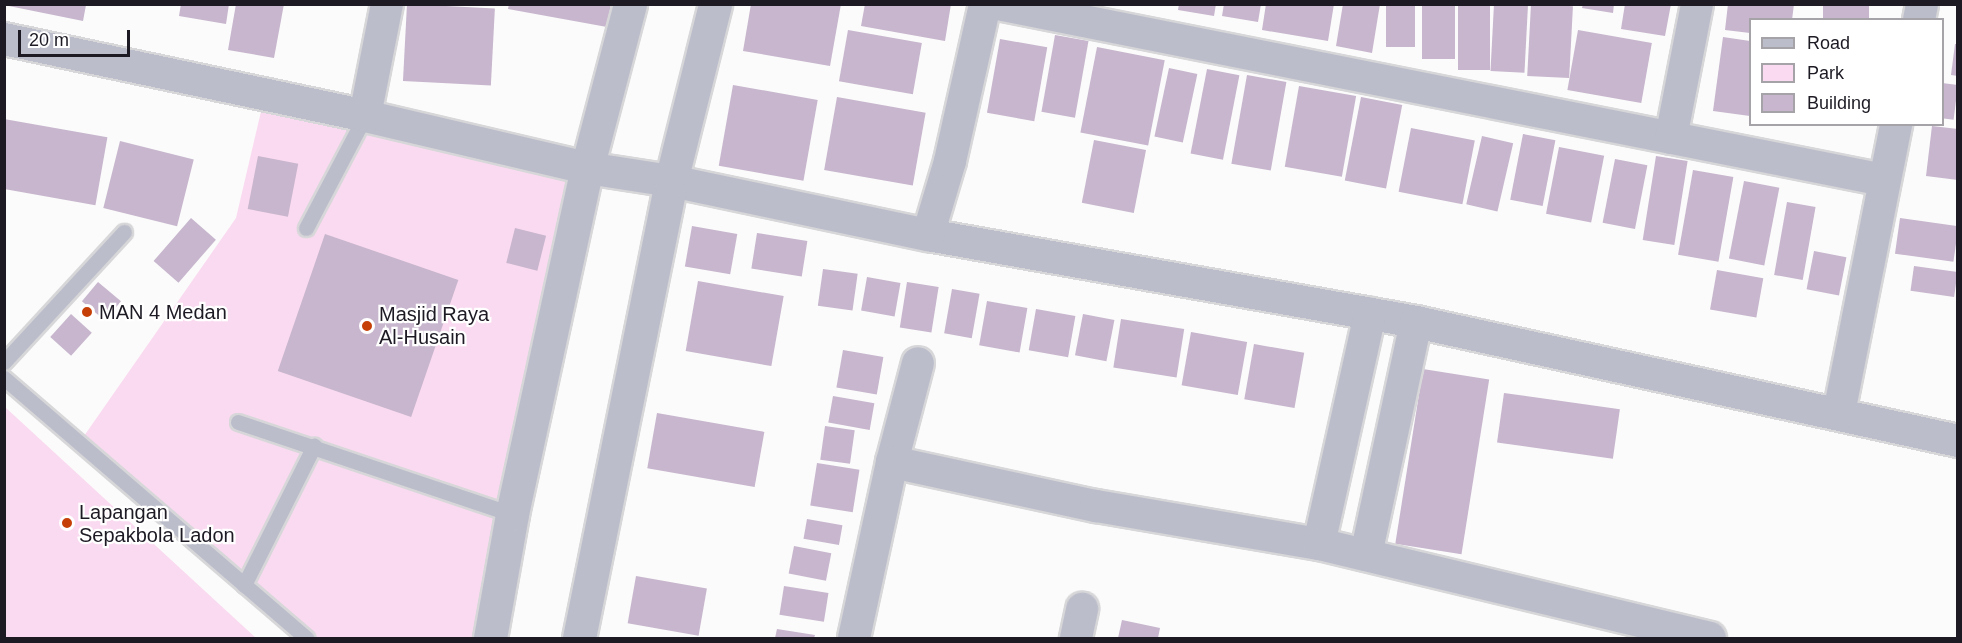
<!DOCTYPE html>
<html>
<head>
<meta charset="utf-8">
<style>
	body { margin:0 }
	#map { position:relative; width:1962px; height:643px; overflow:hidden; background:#fbfbfb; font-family:Arial,sans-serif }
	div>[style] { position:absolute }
	.green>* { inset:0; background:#fadaf0 }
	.building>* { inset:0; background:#c7b6cd; transform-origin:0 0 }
	.roads { filter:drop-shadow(2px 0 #d7d7d9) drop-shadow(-2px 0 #d7d7d9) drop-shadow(0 2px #d7d7d9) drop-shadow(0 -2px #d7d7d9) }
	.service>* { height:15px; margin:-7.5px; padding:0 7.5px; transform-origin:7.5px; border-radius:7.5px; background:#bbbdca }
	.minor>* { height:32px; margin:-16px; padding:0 16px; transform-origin:16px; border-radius:16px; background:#bbbdca }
	.tertiary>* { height:33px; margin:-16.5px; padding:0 16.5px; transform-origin:16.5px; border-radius:16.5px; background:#bbbdca }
	.dots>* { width:16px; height:16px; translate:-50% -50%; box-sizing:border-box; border:3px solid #fff; border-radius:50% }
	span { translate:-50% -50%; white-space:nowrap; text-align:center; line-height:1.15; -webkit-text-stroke:4.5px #fff; paint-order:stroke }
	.poi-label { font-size:20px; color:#1d1a24 }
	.left { translate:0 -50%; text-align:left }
	.frame { position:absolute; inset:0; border:6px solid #1d1a24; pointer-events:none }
	.legend { position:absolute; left:1749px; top:18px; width:195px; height:108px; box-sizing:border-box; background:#fff; border:2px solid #a5a3a7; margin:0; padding:8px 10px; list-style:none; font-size:18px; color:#1d1a24 }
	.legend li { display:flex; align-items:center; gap:12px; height:30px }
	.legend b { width:30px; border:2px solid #a5a3a7 }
	.scale { position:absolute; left:18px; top:30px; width:112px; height:27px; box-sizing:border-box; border:3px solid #1d1a24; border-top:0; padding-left:8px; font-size:18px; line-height:21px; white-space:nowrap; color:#1d1a24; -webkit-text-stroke:4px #fff; paint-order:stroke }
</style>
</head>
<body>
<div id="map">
	<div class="green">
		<div style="clip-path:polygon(263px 103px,576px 180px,476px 638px,317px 638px,84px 436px,236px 218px)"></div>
		<div style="clip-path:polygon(4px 407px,5px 407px,256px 638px,5px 638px)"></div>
	</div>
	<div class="building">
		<div style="clip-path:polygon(181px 4px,229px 4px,226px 24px,179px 16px)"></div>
		<div style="clip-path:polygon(236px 4px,284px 4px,274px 58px,228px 50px)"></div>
		<div style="left:407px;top:4px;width:88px;height:77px;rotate:3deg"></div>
		<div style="clip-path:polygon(509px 4px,611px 4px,607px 27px,508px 9px)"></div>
		<div style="clip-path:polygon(751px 4px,841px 4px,830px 66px,743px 51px)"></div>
		<div style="clip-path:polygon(865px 4px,951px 4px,945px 41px,861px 26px)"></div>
		<div style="clip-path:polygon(1179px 4px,1216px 4px,1214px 16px,1178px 10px)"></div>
		<div style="clip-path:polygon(1224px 4px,1261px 4px,1258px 22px,1222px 16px)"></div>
		<div style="clip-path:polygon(1266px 4px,1334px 4px,1328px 41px,1262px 30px)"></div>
		<div style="clip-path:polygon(1343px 4px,1380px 4px,1372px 53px,1336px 46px)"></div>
		<div style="left:1386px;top:4px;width:29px;height:43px"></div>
		<div style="left:1422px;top:4px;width:33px;height:55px"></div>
		<div style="left:1458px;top:4px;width:32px;height:66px"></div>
		<div style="left:1494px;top:4px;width:34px;height:67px;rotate:3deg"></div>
		<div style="left:1531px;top:4px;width:42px;height:72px;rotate:3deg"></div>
		<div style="clip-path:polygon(1583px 4px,1614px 4px,1613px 13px,1582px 8px)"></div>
		<div style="clip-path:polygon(1625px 4px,1671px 4px,1665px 36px,1621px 29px)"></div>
		<div style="clip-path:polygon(1728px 4px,1794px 4px,1792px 20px,1750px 20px,1750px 33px,1725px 30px)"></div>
		<div style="left:1823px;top:4px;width:46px;height:16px"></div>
		<div style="clip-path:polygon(4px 5px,86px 5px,83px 21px)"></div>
		<div style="left:848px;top:30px;width:75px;height:52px;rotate:10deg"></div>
		<div style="left:1578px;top:30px;width:75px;height:61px;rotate:10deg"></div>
		<div style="left:1055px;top:35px;width:34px;height:78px;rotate:10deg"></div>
		<div style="clip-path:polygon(1723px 37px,1750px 41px,1750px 116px,1713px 111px)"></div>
		<div style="left:1000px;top:39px;width:48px;height:75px;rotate:10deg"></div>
		<div style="clip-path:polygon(1955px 44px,1958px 44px,1958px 76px,1951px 75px)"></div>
		<div style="left:1097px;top:47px;width:69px;height:87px;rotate:11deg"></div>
		<div style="left:1169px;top:68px;width:29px;height:70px;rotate:12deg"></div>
		<div style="left:1207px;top:69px;width:33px;height:86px;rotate:11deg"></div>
		<div style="left:1247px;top:75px;width:40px;height:90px;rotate:10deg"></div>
		<div style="left:1942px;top:83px;width:16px;height:35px;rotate:7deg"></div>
		<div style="left:733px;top:85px;width:86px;height:82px;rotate:10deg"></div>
		<div style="left:1299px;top:86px;width:58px;height:82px;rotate:10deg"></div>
		<div style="left:837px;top:97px;width:90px;height:74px;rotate:10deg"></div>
		<div style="left:1361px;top:97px;width:42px;height:85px;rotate:11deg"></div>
		<div style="left:4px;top:119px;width:105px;height:69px;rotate:10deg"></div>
		<div style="clip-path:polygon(1932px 126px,1958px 129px,1958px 180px,1926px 176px)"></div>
		<div style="left:1411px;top:128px;width:65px;height:65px;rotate:11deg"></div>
		<div style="left:1523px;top:134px;width:33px;height:67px;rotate:11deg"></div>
		<div style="left:1482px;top:136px;width:32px;height:70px;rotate:13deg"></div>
		<div style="left:1094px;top:140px;width:53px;height:64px;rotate:11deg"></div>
		<div style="left:120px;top:141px;width:76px;height:69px;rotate:14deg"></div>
		<div style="left:1559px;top:147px;width:46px;height:68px;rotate:11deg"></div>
		<div style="left:258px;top:156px;width:41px;height:54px;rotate:11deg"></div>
		<div style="left:1656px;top:156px;width:32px;height:85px;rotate:9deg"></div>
		<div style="left:1615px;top:159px;width:33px;height:65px;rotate:11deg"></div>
		<div style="left:1693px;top:170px;width:41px;height:86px;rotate:10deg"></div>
		<div style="left:1744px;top:181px;width:36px;height:79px;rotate:11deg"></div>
		<div style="left:1787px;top:202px;width:29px;height:74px;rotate:10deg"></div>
		<div style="left:191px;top:218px;width:33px;height:57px;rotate:41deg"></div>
		<div style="left:1900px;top:218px;width:59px;height:36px;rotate:8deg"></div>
		<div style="left:692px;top:226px;width:46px;height:41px;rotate:10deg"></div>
		<div style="left:515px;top:228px;width:32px;height:36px;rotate:14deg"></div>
		<div style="left:757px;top:233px;width:51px;height:36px;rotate:9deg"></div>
		<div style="left:325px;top:234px;width:141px;height:145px;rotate:19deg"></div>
		<div style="left:1814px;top:251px;width:33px;height:39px;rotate:11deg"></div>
		<div style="left:1914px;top:266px;width:44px;height:25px;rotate:8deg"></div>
		<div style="left:823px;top:269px;width:35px;height:37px;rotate:8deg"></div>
		<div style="left:1717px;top:270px;width:47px;height:40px;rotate:10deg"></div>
		<div style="left:867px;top:277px;width:34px;height:34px;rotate:10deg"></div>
		<div style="left:698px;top:281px;width:87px;height:71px;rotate:10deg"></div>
		<div style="left:98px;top:282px;width:30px;height:25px;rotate:40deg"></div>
		<div style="left:907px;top:282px;width:32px;height:46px;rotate:9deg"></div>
		<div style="left:952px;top:289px;width:28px;height:45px;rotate:10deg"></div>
		<div style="left:987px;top:301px;width:41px;height:45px;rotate:10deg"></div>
		<div style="left:1036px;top:309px;width:40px;height:42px;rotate:10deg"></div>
		<div style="left:71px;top:314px;width:28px;height:31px;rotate:42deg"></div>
		<div style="left:1083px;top:314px;width:32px;height:42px;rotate:11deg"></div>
		<div style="left:1121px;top:319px;width:64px;height:49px;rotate:9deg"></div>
		<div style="left:1191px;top:332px;width:57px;height:54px;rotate:10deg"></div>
		<div style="left:1254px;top:344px;width:51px;height:56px;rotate:10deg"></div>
		<div style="left:843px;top:350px;width:41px;height:38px;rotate:10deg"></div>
		<div style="left:1423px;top:369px;width:67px;height:177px;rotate:9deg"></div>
		<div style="left:1504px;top:393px;width:117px;height:50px;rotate:8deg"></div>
		<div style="left:833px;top:396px;width:42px;height:27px;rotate:10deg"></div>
		<div style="left:657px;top:413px;width:109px;height:56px;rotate:10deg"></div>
		<div style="left:825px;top:426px;width:30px;height:34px;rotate:8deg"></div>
		<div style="left:817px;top:463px;width:43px;height:43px;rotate:9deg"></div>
		<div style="left:807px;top:519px;width:36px;height:20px;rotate:10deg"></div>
		<div style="left:794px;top:546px;width:38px;height:28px;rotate:11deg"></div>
		<div style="left:636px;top:576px;width:72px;height:48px;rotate:10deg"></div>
		<div style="left:784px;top:586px;width:45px;height:29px;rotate:9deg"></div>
		<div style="clip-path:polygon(1122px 620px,1160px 628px,1158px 638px,1118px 638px)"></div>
		<div style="clip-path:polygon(777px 629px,815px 635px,814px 638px,775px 638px)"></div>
	</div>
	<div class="roads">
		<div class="service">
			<div style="left:306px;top:228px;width:127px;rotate:-62.2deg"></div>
			<div style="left:4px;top:362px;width:177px;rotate:-47.3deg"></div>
			<div style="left:4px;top:378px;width:399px;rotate:40.7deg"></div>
			<div style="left:238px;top:422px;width:289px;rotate:18.6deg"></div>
			<div style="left:244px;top:585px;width:156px;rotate:-63.3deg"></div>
		</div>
		<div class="minor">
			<div style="left:998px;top:4px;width:903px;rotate:11.24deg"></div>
			<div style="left:1919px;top:20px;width:16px;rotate:-79deg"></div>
			<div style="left:4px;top:39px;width:369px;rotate:12deg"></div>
			<div style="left:365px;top:116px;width:228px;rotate:13.2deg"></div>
			<div style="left:587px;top:168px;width:85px;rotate:8.8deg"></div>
			<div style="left:671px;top:181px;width:263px;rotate:11.9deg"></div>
			<div style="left:928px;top:235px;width:496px;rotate:10.1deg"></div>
			<div style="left:1416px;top:322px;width:555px;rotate:12.38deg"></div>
			<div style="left:365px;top:116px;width:114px;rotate:-78.9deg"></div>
			<div style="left:1671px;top:138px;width:136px;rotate:-79deg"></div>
			<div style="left:928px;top:235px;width:77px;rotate:-73.4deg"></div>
			<div style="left:950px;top:161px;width:161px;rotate:-77.4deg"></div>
			<div style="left:1839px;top:413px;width:295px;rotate:-78.8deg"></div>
			<div style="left:892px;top:462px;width:102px;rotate:-75.3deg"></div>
			<div style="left:1319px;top:544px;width:236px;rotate:-77.5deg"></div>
			<div style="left:1366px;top:555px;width:238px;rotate:-77.9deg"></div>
			<div style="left:854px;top:638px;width:180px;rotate:-77.8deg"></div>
			<div style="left:892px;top:462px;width:209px;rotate:12.2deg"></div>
			<div style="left:1096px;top:506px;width:226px;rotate:9.7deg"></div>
			<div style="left:1319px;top:544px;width:402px;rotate:13.5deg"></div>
			<div style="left:1076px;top:638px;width:30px;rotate:-78deg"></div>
		</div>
		<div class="tertiary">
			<div style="left:490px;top:638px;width:126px;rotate:-79.9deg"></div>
			<div style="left:512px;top:514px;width:354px;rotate:-77.8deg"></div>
			<div style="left:587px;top:168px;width:170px;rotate:-75.3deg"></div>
			<div style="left:579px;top:638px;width:466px;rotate:-78.6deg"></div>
			<div style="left:671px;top:181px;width:182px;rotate:-76deg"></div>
		</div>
	</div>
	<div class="dots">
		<div style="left:87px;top:312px;background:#c63f07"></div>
		<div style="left:367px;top:326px;background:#c63f07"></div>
		<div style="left:67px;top:523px;background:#c63f07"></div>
	</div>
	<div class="poi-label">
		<span class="left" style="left:99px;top:312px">MAN 4 Medan</span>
		<span class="left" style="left:379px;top:326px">Masjid Raya<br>Al-Husain</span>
		<span class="left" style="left:79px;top:524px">Lapangan<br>Sepakbola Ladon</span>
	</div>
	<div class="frame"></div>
	<ul class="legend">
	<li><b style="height:8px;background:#bbbdca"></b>Road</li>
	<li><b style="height:16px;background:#fadaf0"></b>Park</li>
	<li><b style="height:16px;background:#c7b6cd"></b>Building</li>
	</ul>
	<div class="scale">20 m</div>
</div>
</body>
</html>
